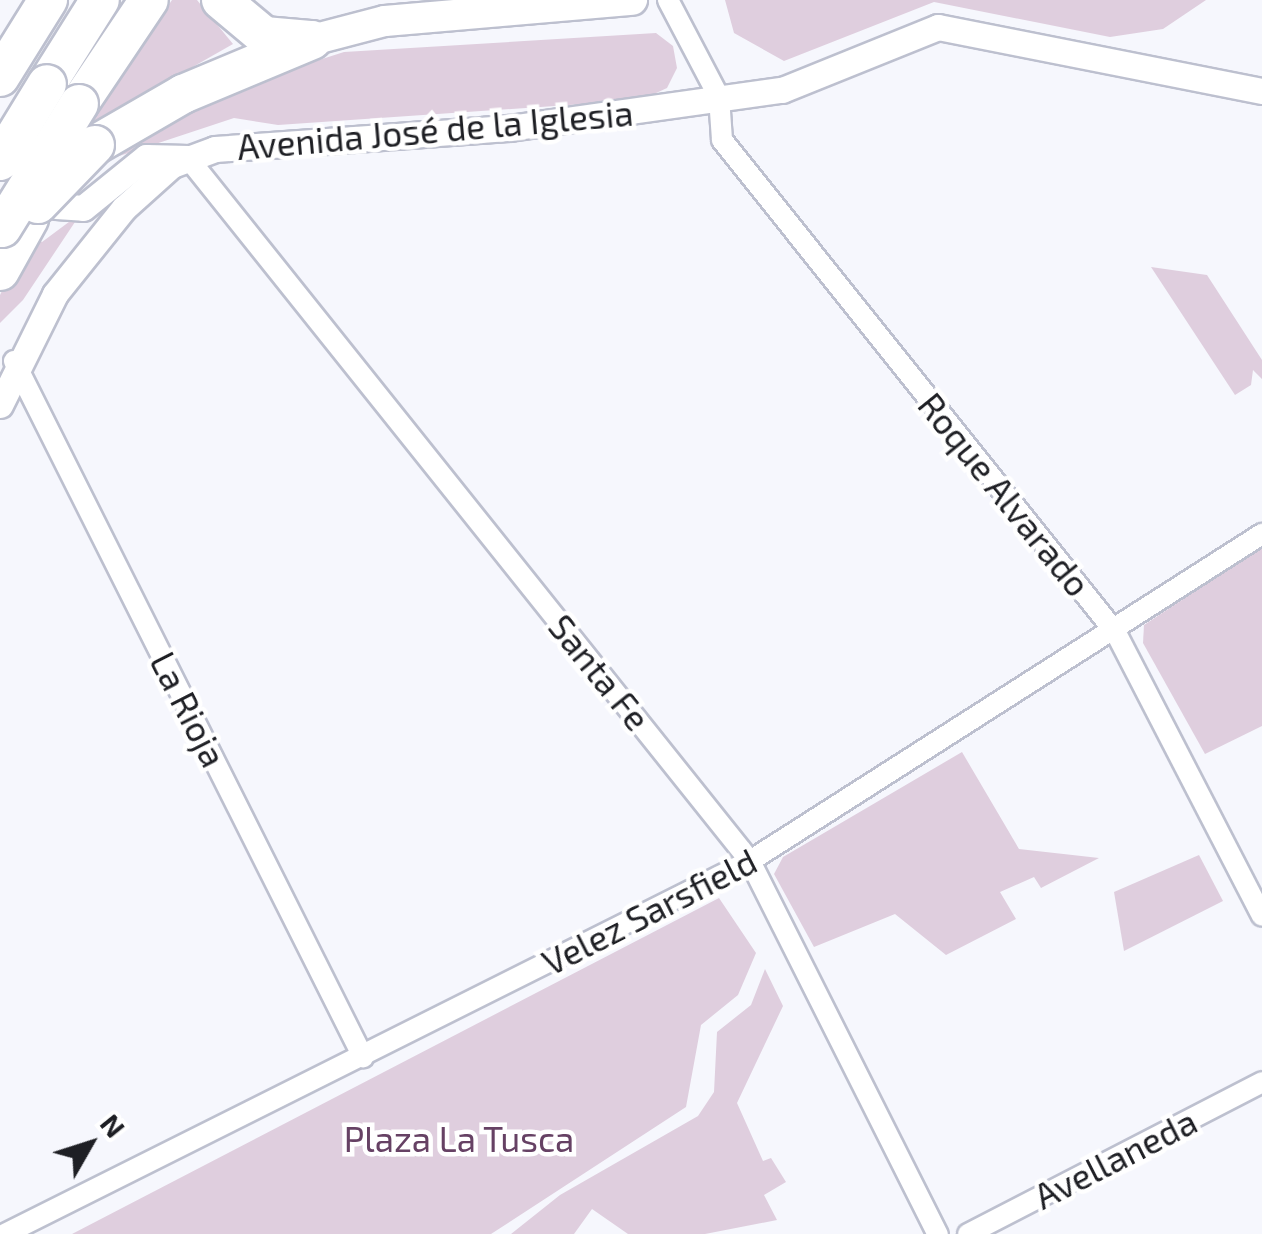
<!DOCTYPE html>
<html>
<head>
<meta charset="utf-8">
<style>
	body { margin:0 }
	#map { position:relative; width:1262px; height:1234px; overflow:hidden; background:#f6f7fd; font-family:"Exo 2",sans-serif }
	div>[style] { position:absolute }
	.green>* { inset:0; background:#dfcede }
	.roads { filter:drop-shadow(2px 0 #bdc0cf) drop-shadow(-2px 0 #bdc0cf) drop-shadow(0 2px #bdc0cf) drop-shadow(0 -2px #bdc0cf) }
	.minor>* { height:20px; margin:-10px; padding:0 10px; transform-origin:10px; border-radius:10px; background:#fff }
	.tertiary>* { height:25px; margin:-12.5px; padding:0 12.5px; transform-origin:12.5px; border-radius:12.5px; background:#fff }
	.secondary>* { height:30px; margin:-15px; padding:0 15px; transform-origin:15px; border-radius:15px; background:#fff }
	.motorway>* { height:38px; margin:-19px; padding:0 19px; transform-origin:19px; border-radius:19px; background:#fff }
	.bridges { filter:drop-shadow(2px 0 #bdc0cf) drop-shadow(-2px 0 #bdc0cf) drop-shadow(0 2px #bdc0cf) drop-shadow(0 -2px #bdc0cf) }
	.motorway-bridge>* { height:38px; margin:-19px; padding:0 19px; transform-origin:19px; border-radius:19px; background:#fff }
	span { translate:-50% -50%; white-space:nowrap; text-align:center; line-height:1.15; -webkit-text-stroke:9px #fff; paint-order:stroke }
	.street-label { font-size:35px; color:#1e1f24 }
	.park-label { font-size:35px; color:#664164 }
	.north { position:absolute; left:40px; top:1094px; width:100px; height:100px; -webkit-text-stroke:8px #fff; paint-order:stroke; rotate:51deg; font-size:28px; font-weight:700; line-height:40px; text-align:center; color:#1e1f24 }
	.north::after { content:''; display:block; margin:auto; width:35px; height:45px; background:#1e1f24; clip-path:polygon(50% 0,100% 100%,50% 72%,0 100%) }
</style>
</head>
<body>
<div id="map">
	<div class="green">
		<div style="clip-path:polygon(172px 0,197px 0,233px 44px,84px 129px)"></div>
		<div style="clip-path:polygon(725px 0,1206px 0,1163px 29px,1110px 37px,934px 2px,784px 61px,734px 33px)"></div>
		<div style="clip-path:polygon(656px 33px,673px 46px,677px 68px,667px 88px,641px 100px,278px 125px,234px 118px,104px 161px,241px 85px,344px 52px)"></div>
		<div style="clip-path:polygon(81px 213px,23px 300px,0 323px,0 295px,30px 234px,42px 242px)"></div>
		<div style="clip-path:polygon(1151px 267px,1207px 275px,1262px 360px,1262px 379px,1253px 370px,1251px 385px,1235px 395px)"></div>
		<div style="clip-path:polygon(1262px 547px,1262px 726px,1205px 754px,1143px 643px,1144px 625px)"></div>
		<div style="clip-path:polygon(962px 752px,1019px 849px,1099px 858px,1041px 888px,1034px 877px,1000px 892px,1016px 919px,946px 955px,895px 914px,814px 947px,774px 874px,783px 857px)"></div>
		<div style="clip-path:polygon(1199px 855px,1223px 901px,1124px 951px,1114px 892px)"></div>
		<div style="clip-path:polygon(719px 898px,756px 953px,738px 995px,701px 1025px,686px 1107px,491px 1234px,72px 1234px)"></div>
		<div style="clip-path:polygon(765px 969px,783px 1006px,737px 1103px,763px 1161px,771px 1158px,786px 1182px,764px 1195px,777px 1220px,705px 1234px,628px 1234px,592px 1209px,574px 1234px,511px 1234px,560px 1195px,698px 1116px,714px 1092px,717px 1032px,751px 1005px)"></div>
	</div>
	<div class="roads">
		<div class="minor">
			<div style="left:668px;top:0;width:110px;rotate:62.3deg"></div>
			<div style="left:719px;top:97px;width:43px;rotate:86deg"></div>
			<div style="left:722px;top:140px;width:631px;rotate:51.37deg"></div>
			<div style="left:1116px;top:633px;width:318px;rotate:62.7deg"></div>
			<div style="left:188px;top:158px;width:900px;rotate:51.36deg"></div>
			<div style="left:750px;top:861px;width:418px;rotate:63.3deg"></div>
			<div style="left:14px;top:361px;width:779px;rotate:63.37deg"></div>
			<div style="left:5px;top:1234px;width:833px;rotate:-26.6deg"></div>
			<div style="left:750px;top:861px;width:608px;rotate:-32.57deg"></div>
			<div style="left:968px;top:1234px;width:331px;rotate:-27.3deg"></div>
		</div>
		<div class="tertiary">
			<div style="left:56px;top:206px;width:27px;rotate:4deg"></div>
			<div style="left:83px;top:208px;width:81px;rotate:-39deg"></div>
			<div style="left:146px;top:157px;width:42px;rotate:1.4deg"></div>
			<div style="left:0;top:405px;width:124px;rotate:-63.6deg"></div>
			<div style="left:55px;top:294px;width:110px;rotate:-51.3deg"></div>
			<div style="left:124px;top:208px;width:64px;rotate:-41.9deg"></div>
			<div style="left:172px;top:165px;width:46px;rotate:-20.4deg"></div>
			<div style="left:215px;top:149px;width:296px;rotate:-4.1deg"></div>
			<div style="left:510px;top:128px;width:275px;rotate:-8deg"></div>
			<div style="left:782px;top:90px;width:168px;rotate:-22deg"></div>
			<div style="left:938px;top:27px;width:330px;rotate:11.2deg"></div>
		</div>
		<div class="secondary">
			<div style="left:312px;top:40px;width:75px;rotate:-14.6deg"></div>
			<div style="left:385px;top:21px;width:248px;rotate:-4.9deg"></div>
		</div>
		<div class="motorway">
			<div style="left:221px;top:0;width:56px;rotate:39.9deg"></div>
			<div style="left:264px;top:36px;width:46px;rotate:5deg"></div>
			<div style="left:0;top:77px;width:91px;rotate:-58.1deg"></div>
			<div style="left:47px;top:84px;width:99px;rotate:-57.8deg"></div>
			<div style="left:79px;top:104px;width:125px;rotate:-56.1deg"></div>
			<div style="left:95px;top:145px;width:102px;rotate:-30.1deg"></div>
			<div style="left:183px;top:94px;width:140px;rotate:-22.7deg"></div>
			<div style="left:0;top:271px;width:60px;rotate:-60.9deg"></div>
		</div>
	</div>
	<div class="bridges">
		<div class="motorway-bridge">
			<div style="left:0;top:161px;width:90px;rotate:-58.6deg"></div>
			<div style="left:38px;top:204px;width:82px;rotate:-46deg"></div>
			<div style="left:2px;top:228px;width:146px;rotate:-58.2deg"></div>
		</div>
	</div>
	<div class="street-label">
		<span style="left:435px;top:129px;rotate:-5deg">Avenida José de la Iglesia</span>
		<span style="left:1005px;top:494px;rotate:51deg">Roque Alvarado</span>
		<span style="left:600px;top:672px;rotate:51deg">Santa Fe</span>
		<span style="left:189px;top:709px;rotate:63deg">La Rioja</span>
		<span style="left:649px;top:911px;rotate:-27deg">Velez Sarsfield</span>
		<span style="left:1115px;top:1158px;rotate:-27deg">Avellaneda</span>
	</div>
	<div class="park-label">
		<span style="left:459px;top:1138px">Plaza La Tusca</span>
	</div>
	<div class="north">N</div>
</div>
</body>
</html>
